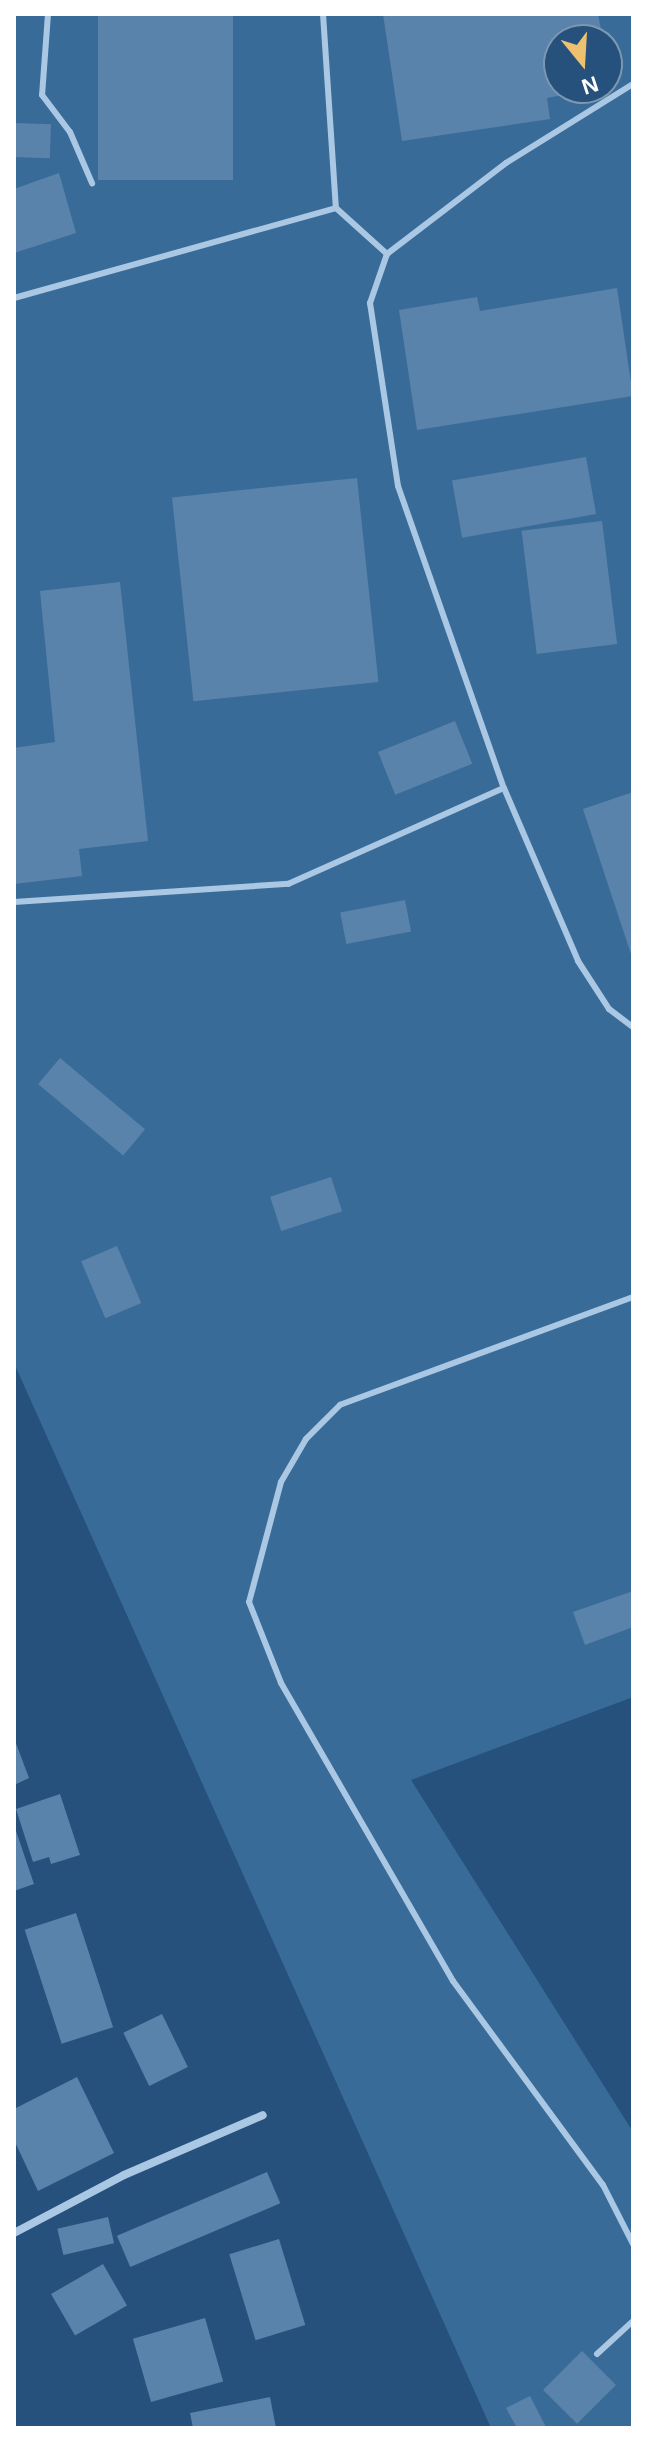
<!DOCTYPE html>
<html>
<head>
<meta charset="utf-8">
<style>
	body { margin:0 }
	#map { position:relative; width:647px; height:2442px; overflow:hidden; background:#26517c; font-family:Helvetica,sans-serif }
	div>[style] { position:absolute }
	.green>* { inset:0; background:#396b99 }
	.building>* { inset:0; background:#5a83ab; transform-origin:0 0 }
	.service>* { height:6px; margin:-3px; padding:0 3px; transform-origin:3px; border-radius:3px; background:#aac8e4 }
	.minor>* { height:8px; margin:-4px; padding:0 4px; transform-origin:4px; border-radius:4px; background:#aac8e4 }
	span { translate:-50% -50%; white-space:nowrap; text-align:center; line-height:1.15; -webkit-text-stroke:6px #26517c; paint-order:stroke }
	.frame { position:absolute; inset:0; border:16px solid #fff; pointer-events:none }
	.north { position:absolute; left:543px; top:24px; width:80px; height:80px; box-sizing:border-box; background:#26517c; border:2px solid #7d97b0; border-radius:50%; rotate:162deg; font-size:22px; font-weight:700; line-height:32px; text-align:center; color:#fff }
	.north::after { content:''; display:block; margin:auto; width:28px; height:36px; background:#edc16f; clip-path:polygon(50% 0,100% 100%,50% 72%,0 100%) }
</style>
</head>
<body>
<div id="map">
	<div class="green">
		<div style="clip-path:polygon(evenodd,14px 14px,633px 14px,633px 1697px,411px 1780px,633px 2132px,633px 2428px,491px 2428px,14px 1363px,14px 14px,559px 40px,607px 40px,607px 88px,559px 88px,559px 40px)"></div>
	</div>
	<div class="building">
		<div style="left:98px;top:14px;width:135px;height:166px"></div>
		<div style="clip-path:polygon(383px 14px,598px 14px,603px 40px,559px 40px,559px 88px,590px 90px,547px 98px,550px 119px,402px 141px)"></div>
		<div style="left:14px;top:123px;width:37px;height:34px;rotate:2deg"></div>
		<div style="clip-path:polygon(59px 173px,76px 233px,14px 253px,14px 189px)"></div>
		<div style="clip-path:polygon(617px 288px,633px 396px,417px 430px,399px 310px,477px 297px,480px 311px)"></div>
		<div style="left:586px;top:457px;width:58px;height:136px;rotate:80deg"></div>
		<div style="left:357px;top:478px;width:205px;height:186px;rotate:84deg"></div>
		<div style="left:602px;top:521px;width:124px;height:81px;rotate:83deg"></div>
		<div style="clip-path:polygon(120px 582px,148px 841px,79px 849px,82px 876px,14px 884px,14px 748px,55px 742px,40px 591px)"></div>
		<div style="left:455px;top:721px;width:46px;height:83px;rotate:68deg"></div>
		<div style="clip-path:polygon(633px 792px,633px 957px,632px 957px,583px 809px)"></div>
		<div style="left:405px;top:900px;width:32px;height:66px;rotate:79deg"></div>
		<div style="left:60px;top:1058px;width:111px;height:34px;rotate:40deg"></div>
		<div style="left:331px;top:1177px;width:36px;height:64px;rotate:72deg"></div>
		<div style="left:117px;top:1246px;width:62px;height:39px;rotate:67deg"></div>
		<div style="clip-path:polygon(633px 1591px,633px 1627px,585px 1645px,573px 1612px)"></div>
		<div style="clip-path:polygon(14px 1738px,29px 1778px,14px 1785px)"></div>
		<div style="clip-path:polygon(60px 1794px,80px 1855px,51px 1864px,49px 1857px,33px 1862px,16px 1809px)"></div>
		<div style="clip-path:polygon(14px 1825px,34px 1884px,14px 1891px)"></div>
		<div style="left:76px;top:1913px;width:120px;height:54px;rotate:72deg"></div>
		<div style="left:162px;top:2014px;width:59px;height:43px;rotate:64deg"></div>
		<div style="clip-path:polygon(77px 2077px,114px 2153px,38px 2191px,14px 2140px,14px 2109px)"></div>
		<div style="left:267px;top:2172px;width:34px;height:163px;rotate:67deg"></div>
		<div style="left:108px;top:2217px;width:27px;height:52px;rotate:77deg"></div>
		<div style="left:279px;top:2239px;width:90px;height:52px;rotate:73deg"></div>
		<div style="left:103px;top:2264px;width:48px;height:60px;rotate:60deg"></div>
		<div style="left:205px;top:2318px;width:66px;height:75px;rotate:74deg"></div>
		<div style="left:582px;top:2351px;width:48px;height:55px;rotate:45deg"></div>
		<div style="clip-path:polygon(530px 2396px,546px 2427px,517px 2428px,506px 2408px)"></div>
		<div style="clip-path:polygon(270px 2397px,276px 2428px,193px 2428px,190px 2413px)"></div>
	</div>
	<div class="service">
		<div style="left:48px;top:14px;width:81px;rotate:94.2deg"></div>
		<div style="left:42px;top:95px;width:46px;rotate:52.9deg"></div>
		<div style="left:70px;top:132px;width:56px;rotate:66.7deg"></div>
		<div style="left:323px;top:14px;width:194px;rotate:86.2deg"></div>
		<div style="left:387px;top:254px;width:52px;rotate:109.1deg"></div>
		<div style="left:370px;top:303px;width:185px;rotate:81.3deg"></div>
		<div style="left:398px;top:486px;width:320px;rotate:70.7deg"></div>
		<div style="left:504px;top:788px;width:188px;rotate:66.8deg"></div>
		<div style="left:578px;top:961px;width:57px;rotate:57.1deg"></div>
		<div style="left:609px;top:1009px;width:30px;rotate:37deg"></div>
		<div style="left:14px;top:298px;width:334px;rotate:-15.6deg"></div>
		<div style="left:336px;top:208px;width:69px;rotate:42deg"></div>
		<div style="left:387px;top:254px;width:150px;rotate:-37.4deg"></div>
		<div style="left:506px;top:163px;width:150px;rotate:-31.9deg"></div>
		<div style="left:14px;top:902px;width:275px;rotate:-3.8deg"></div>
		<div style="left:288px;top:884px;width:236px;rotate:-24deg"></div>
		<div style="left:633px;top:1297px;width:312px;rotate:159.8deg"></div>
		<div style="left:340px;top:1405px;width:48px;rotate:135deg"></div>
		<div style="left:306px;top:1439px;width:50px;rotate:120.2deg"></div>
		<div style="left:281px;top:1482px;width:124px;rotate:104.9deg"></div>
		<div style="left:249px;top:1602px;width:87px;rotate:68.4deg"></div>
		<div style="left:281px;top:1683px;width:344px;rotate:60deg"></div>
		<div style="left:453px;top:1981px;width:253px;rotate:53.7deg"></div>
		<div style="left:603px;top:2185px;width:66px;rotate:63deg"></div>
		<div style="left:597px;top:2354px;width:49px;rotate:-42.5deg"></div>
	</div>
	<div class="minor">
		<div style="left:14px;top:2233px;width:124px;rotate:-27.8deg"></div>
		<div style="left:124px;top:2175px;width:151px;rotate:-23.3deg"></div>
	</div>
	<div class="frame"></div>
	<div class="north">N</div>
</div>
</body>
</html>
